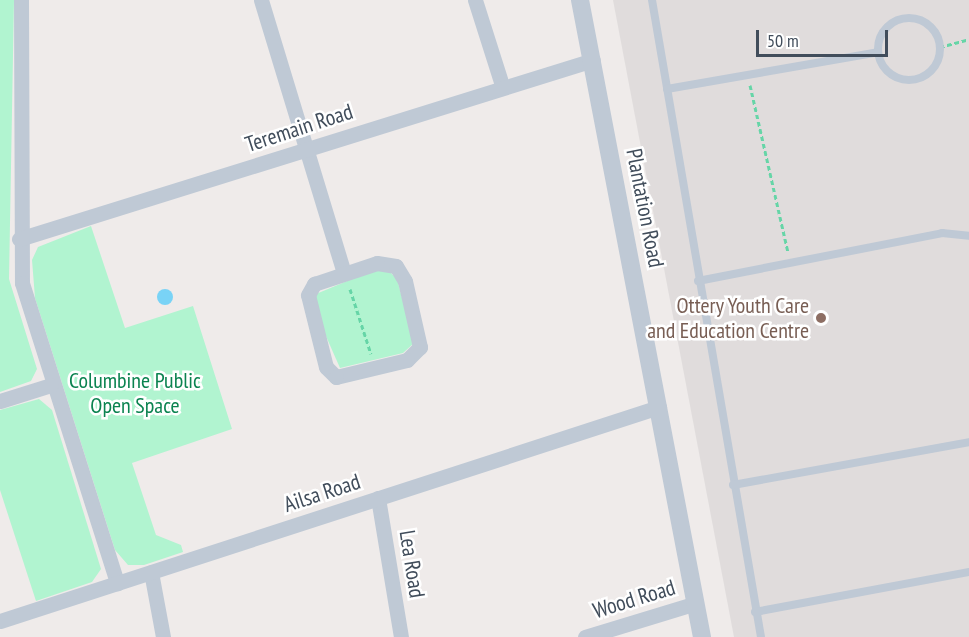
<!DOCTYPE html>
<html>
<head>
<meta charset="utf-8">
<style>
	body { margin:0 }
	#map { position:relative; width:969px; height:637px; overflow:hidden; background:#efebea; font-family:"PT Sans Narrow",sans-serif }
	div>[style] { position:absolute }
	.education>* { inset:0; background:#e0dcdc }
	.green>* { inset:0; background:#b1f4d0 }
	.water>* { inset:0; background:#79d3f6 }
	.round { border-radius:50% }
	.path>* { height:3px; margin-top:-1.5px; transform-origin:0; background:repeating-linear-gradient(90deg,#66d5a7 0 4.5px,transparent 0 7.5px) }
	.service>* { height:8px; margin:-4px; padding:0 4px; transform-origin:4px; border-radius:4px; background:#bfc9d5 }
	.service>.ring { margin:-4px; padding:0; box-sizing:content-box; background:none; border:8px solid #bfc9d5; border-radius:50% }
	.minor>* { height:15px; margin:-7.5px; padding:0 7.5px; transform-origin:7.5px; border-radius:7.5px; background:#bfc9d5 }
	.tertiary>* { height:18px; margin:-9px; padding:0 9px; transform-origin:9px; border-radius:9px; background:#bfc9d5 }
	.dots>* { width:16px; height:16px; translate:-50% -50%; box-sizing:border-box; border:3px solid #fff; border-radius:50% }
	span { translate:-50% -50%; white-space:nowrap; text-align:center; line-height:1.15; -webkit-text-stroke:5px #fff; paint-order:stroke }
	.street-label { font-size:22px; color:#414d5b }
	.education-label { font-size:22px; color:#785e54 }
	.right { translate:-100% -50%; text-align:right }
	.park-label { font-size:22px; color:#0b8350 }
	.scale { position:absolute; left:756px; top:30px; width:132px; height:27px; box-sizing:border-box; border:3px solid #414d5b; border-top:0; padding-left:8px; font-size:18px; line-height:21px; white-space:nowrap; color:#414d5b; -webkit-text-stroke:4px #fff; paint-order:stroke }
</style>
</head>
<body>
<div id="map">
	<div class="education">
		<div style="clip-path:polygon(613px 0,969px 0,969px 637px,734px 637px)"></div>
	</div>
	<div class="green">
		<div style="clip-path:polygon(0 0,14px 0,9px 279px,37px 369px,31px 381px,0 392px)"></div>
		<div style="clip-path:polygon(91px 226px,125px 328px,193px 306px,232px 429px,132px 463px,156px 535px,181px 545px,183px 552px,144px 565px,128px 565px,115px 550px,35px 298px,32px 260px,38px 247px)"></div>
		<div style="clip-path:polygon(376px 269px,389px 271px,397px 279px,414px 343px,403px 353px,340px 368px,314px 309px,316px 294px)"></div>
		<div style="clip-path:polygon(39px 399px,52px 410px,101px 569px,92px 582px,36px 601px,0 490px,0 410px)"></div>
	</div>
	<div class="water">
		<div class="round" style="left:157px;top:289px;width:16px;height:16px"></div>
	</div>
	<div class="path">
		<div style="left:940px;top:47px;width:30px;rotate:-15deg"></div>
		<div style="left:750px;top:85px;width:171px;rotate:77.2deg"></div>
		<div style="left:350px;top:289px;width:68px;rotate:72.1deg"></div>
	</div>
	<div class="service">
		<div style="left:652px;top:0;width:646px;rotate:80.29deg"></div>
		<div class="ring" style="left:878px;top:18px;width:54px;height:54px"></div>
		<div style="left:667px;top:89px;width:214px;rotate:-9.9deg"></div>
		<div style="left:698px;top:281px;width:249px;rotate:-11.1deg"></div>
		<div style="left:942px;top:233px;width:27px;rotate:6deg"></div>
		<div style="left:733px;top:485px;width:240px;rotate:-10.3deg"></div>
		<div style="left:755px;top:612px;width:218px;rotate:-10.6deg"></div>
	</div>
	<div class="minor">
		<div style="left:21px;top:0;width:283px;rotate:89.8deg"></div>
		<div style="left:22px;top:283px;width:315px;rotate:72.4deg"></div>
		<div style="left:261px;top:0;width:285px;rotate:73.1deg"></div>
		<div style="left:475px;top:0;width:89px;rotate:72.4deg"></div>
		<div style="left:19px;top:239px;width:601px;rotate:-17.32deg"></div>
		<div style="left:377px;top:263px;width:19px;rotate:9deg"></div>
		<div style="left:396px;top:266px;width:17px;rotate:59deg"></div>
		<div style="left:405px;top:281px;width:68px;rotate:77.2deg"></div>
		<div style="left:420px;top:347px;width:18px;rotate:135deg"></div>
		<div style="left:407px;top:360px;width:73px;rotate:166.5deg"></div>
		<div style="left:336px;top:377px;width:14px;rotate:-135deg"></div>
		<div style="left:326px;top:367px;width:74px;rotate:-104deg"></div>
		<div style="left:308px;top:295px;width:13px;rotate:-61deg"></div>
		<div style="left:314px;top:284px;width:66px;rotate:-18.4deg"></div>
		<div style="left:0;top:401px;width:53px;rotate:-17.4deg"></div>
		<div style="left:378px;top:498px;width:141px;rotate:80.6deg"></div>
		<div style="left:151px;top:572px;width:66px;rotate:79.5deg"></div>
		<div style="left:0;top:621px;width:693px;rotate:-17.99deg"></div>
		<div style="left:585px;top:637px;width:116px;rotate:-17deg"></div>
	</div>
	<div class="tertiary">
		<div style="left:580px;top:0;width:649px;rotate:79.16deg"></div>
	</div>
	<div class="dots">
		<div style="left:821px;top:318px;background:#8d6e63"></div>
	</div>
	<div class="street-label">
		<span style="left:299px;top:128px;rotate:-18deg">Teremain Road</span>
		<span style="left:645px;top:208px;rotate:79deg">Plantation Road</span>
		<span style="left:322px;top:493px;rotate:-18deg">Ailsa Road</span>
		<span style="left:412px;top:564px;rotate:81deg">Lea Road</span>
		<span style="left:634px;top:599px;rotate:-17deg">Wood Road</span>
	</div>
	<div class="education-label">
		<span class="right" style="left:809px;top:318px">Ottery Youth Care<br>and Education Centre</span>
	</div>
	<div class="park-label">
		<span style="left:135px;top:393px">Columbine Public<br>Open Space</span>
	</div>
	<div class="scale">50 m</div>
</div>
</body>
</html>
